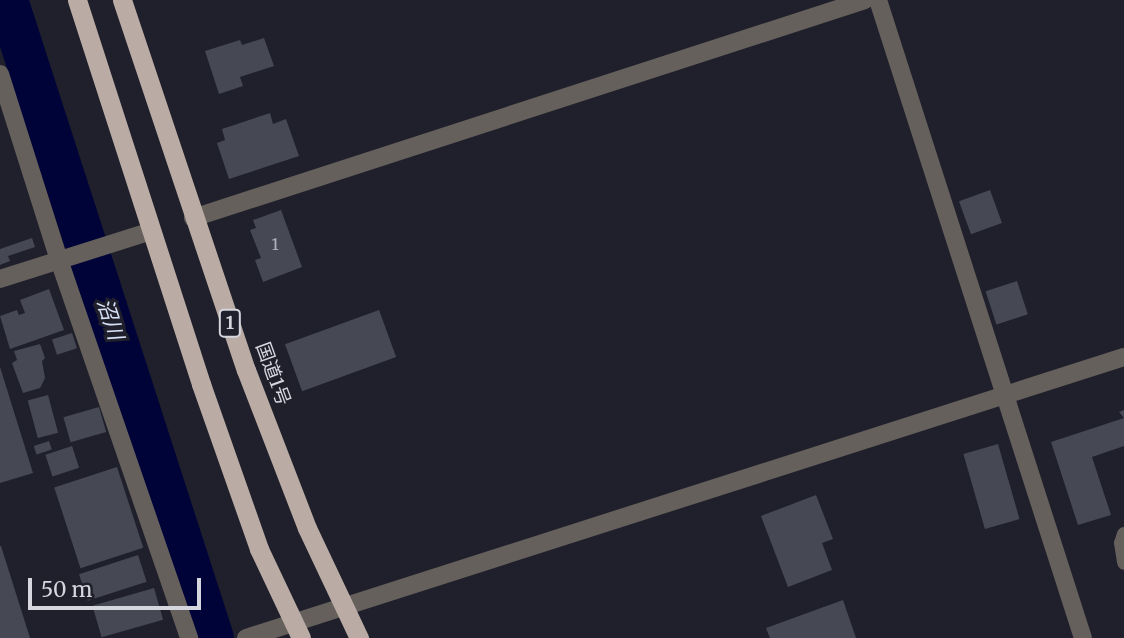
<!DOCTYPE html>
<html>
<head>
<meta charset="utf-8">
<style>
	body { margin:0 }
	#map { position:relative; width:1124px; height:638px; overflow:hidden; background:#1f202b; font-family:Merriweather,"Noto Sans JP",serif }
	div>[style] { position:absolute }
	.river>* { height:42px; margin:-21px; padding:0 21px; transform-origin:21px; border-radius:21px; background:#000338 }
	.building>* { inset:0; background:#464854; transform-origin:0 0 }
	.service>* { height:14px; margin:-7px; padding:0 7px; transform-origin:7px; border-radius:7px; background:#66605d }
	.minor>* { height:18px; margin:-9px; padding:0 9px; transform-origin:9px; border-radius:9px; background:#66605d }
	.tertiary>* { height:18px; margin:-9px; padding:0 9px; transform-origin:9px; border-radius:9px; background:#66605d }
	.trunk>* { height:19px; margin:-9.5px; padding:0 9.5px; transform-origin:9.5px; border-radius:9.5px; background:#baaca5 }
	span { translate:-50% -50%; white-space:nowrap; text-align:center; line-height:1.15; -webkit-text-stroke:6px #1f202b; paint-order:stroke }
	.number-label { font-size:16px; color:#b1b2bc }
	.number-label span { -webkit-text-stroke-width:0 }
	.shield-label span { padding:2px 5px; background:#1f202b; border:2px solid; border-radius:5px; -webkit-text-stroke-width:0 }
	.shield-label { font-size:18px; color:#d5d6de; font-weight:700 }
	.street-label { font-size:19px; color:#d5d6de }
	.water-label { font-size:21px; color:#d7e1f6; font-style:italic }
	.scale { position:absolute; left:28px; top:578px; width:173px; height:32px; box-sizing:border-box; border:4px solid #d5d6de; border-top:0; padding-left:9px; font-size:21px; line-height:24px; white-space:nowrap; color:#d5d6de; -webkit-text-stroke:5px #1f202b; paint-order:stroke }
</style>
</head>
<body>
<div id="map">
	<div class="river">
		<div style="left:7px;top:0;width:670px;rotate:72.11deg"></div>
	</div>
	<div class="building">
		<div style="clip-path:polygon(264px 38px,274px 66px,240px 77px,243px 86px,219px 94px,205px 51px,240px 40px,242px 45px)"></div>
		<div style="clip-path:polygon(270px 113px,273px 124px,286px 119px,299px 156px,229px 179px,217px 143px,225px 140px,222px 129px)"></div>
		<div style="left:990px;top:190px;width:35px;height:33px;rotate:70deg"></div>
		<div style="clip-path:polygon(281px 210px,302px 267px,263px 282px,255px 260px,261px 258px,250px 230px,256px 228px,253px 220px)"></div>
		<div style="clip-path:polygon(32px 238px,35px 247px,8px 256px,10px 261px,0 265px,0 249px)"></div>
		<div style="left:1017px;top:281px;width:35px;height:33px;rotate:72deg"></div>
		<div style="clip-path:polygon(49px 289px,64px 330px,10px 349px,0 316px,17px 310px,19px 315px,25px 313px,20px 300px)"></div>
		<div style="left:379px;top:310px;width:50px;height:100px;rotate:70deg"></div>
		<div style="left:72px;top:333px;width:16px;height:21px;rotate:72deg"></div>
		<div style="clip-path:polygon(40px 344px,45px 358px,42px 361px,45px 378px,40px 388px,23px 393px,12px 363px,17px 360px,14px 351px)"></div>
		<div style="clip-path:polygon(0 367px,33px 473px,0 483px)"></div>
		<div style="left:48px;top:395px;width:39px;height:21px;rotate:75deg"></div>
		<div style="left:99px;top:407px;width:26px;height:37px;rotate:74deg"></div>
		<div style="clip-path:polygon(1124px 410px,1124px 446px,1092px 457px,1111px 515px,1078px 525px,1051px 442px,1124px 418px,1119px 412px)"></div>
		<div style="left:49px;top:441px;width:9px;height:16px;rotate:72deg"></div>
		<div style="left:998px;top:444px;width:78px;height:36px;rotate:74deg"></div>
		<div style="left:72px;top:446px;width:23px;height:28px;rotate:72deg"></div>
		<div style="left:117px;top:467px;width:85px;height:66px;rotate:72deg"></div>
		<div style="clip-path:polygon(816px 495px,833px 539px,822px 543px,832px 570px,788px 587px,761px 516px)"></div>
		<div style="clip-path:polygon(0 546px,1px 546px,30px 638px,0 638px)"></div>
		<div style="left:138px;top:555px;width:28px;height:62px;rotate:72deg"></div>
		<div style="left:154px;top:588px;width:33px;height:64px;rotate:74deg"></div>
		<div style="clip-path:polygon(843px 600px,856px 638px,770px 638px,766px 628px)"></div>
	</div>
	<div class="service">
		<div style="left:1124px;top:534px;width:9px;rotate:108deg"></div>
		<div style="left:1121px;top:543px;width:20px;rotate:81deg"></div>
	</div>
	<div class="minor">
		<div style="left:878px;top:0;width:670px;rotate:72.19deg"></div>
		<div style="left:0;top:74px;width:195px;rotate:72.4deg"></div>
		<div style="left:59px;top:260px;width:400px;rotate:71deg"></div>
		<div style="left:193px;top:218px;width:706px;rotate:-17.97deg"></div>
		<div style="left:0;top:279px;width:158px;rotate:-17.6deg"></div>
	</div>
	<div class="tertiary">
		<div style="left:246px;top:638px;width:922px;rotate:-17.75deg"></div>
	</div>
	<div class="trunk">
		<div style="left:77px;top:0;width:404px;rotate:72.1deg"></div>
		<div style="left:201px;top:384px;width:175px;rotate:70.6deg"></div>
		<div style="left:259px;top:549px;width:98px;rotate:64.7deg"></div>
		<div style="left:122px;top:0;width:390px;rotate:71.5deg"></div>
		<div style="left:246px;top:370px;width:169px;rotate:68.9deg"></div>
		<div style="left:307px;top:528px;width:122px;rotate:64.7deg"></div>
	</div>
	<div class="number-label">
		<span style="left:275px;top:244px">1</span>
	</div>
	<div class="shield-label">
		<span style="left:230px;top:323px">1</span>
	</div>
	<div class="street-label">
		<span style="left:273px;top:374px;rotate:70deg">国道1号</span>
	</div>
	<div class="water-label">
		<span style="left:110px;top:319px;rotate:72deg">沼川</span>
	</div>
	<div class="scale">50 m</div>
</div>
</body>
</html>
